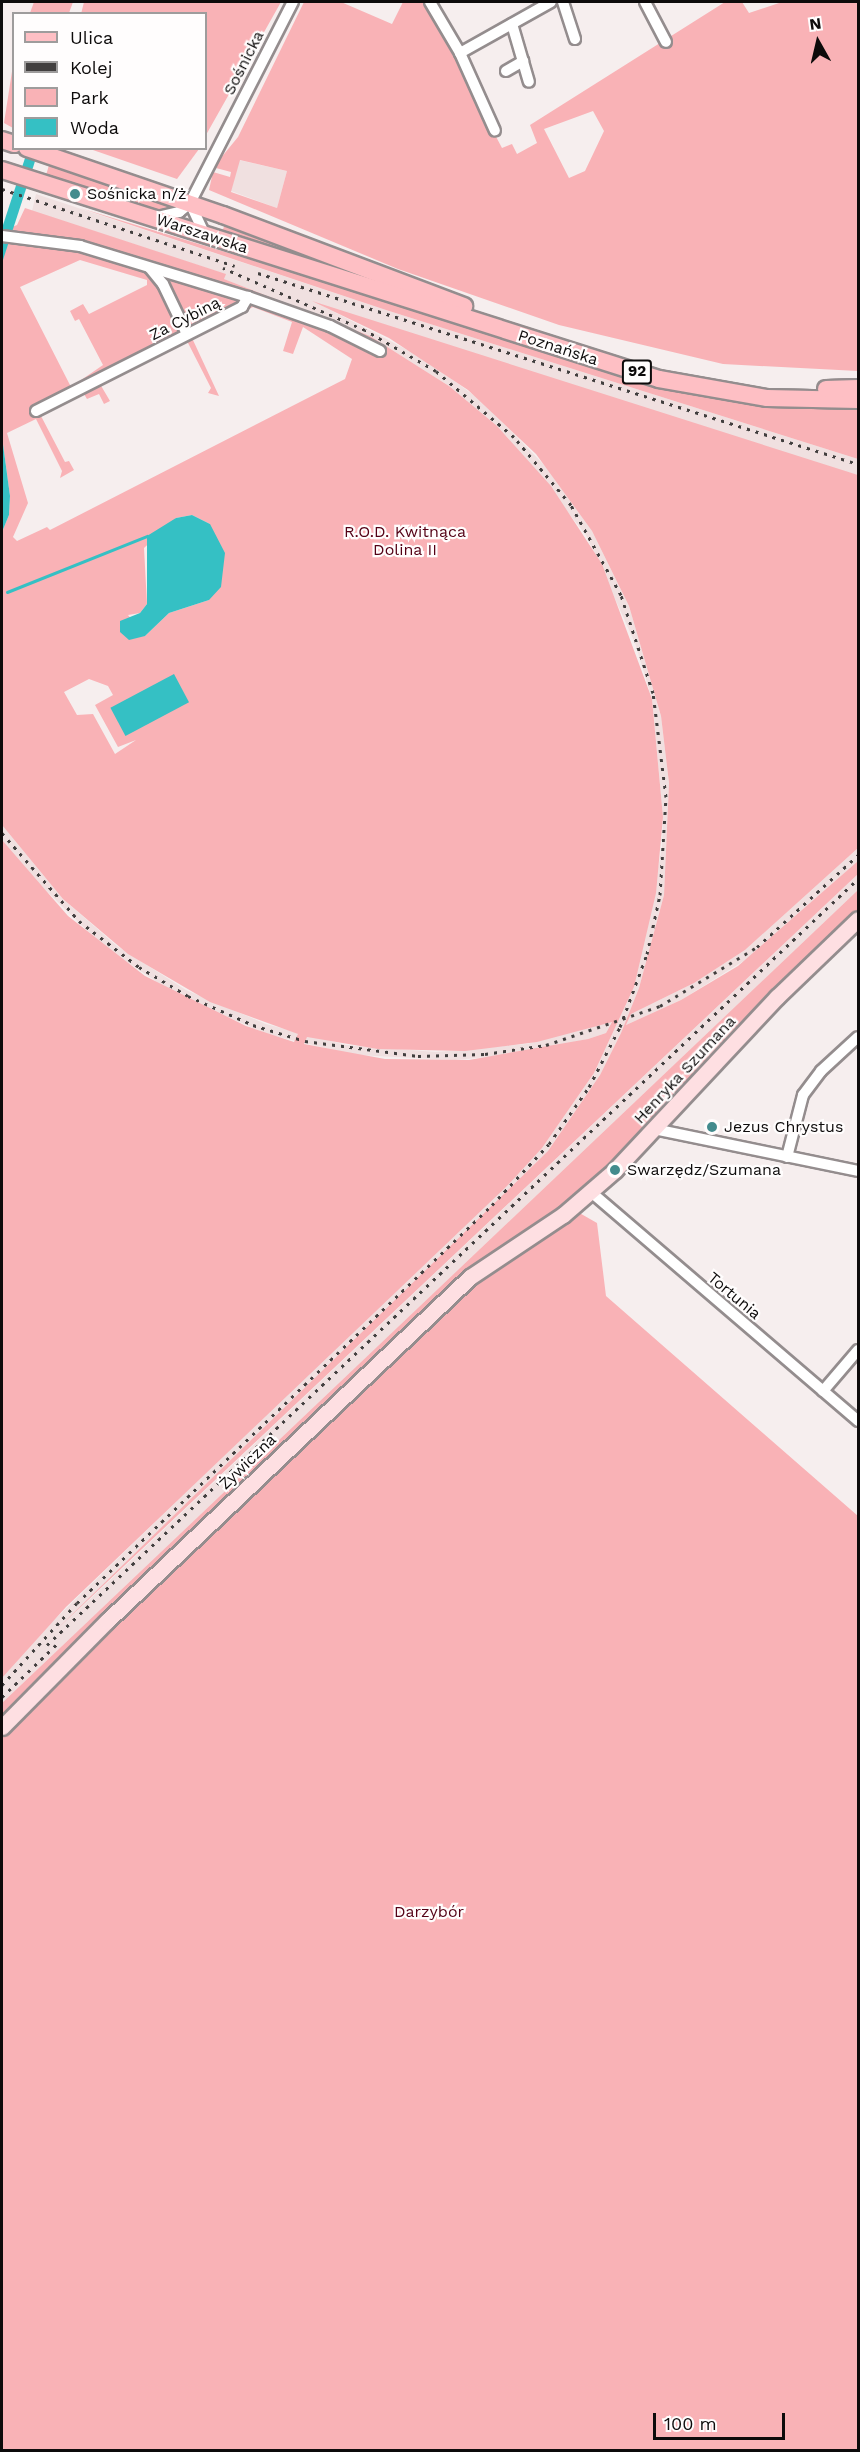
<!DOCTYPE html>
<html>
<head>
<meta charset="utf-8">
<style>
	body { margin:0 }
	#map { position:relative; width:860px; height:2452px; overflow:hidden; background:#f6eeee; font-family:"Work Sans",sans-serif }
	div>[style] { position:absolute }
	.built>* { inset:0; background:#f0e0e0 }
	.green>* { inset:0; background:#f9b2b6 }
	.water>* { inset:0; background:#35c0c4; transform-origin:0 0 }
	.stream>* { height:3px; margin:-1.5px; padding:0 1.5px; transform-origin:1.5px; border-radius:1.5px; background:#35c0c4 }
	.roads { filter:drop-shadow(2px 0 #948d8e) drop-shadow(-2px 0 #948d8e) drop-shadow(0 2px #948d8e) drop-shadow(0 -2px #948d8e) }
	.street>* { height:10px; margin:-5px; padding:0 5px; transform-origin:5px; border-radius:5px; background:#fff }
	.secondary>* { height:15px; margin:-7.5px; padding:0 7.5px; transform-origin:7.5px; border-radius:7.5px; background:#fedfe2 }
	.primary>* { height:16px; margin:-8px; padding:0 8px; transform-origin:8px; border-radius:8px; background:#febfc4 }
	.rail>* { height:3px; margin-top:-1.5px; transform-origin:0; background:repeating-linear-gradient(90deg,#423f3f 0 3px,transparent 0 9px) }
	.dots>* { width:16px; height:16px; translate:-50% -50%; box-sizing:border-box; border:3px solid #fffdfd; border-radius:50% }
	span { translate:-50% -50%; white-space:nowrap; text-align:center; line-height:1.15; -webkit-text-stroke:4.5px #fffdfd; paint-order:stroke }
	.shield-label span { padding:2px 4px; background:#fffdfd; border:2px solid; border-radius:4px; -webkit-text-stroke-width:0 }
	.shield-label { font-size:15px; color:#0d0b0b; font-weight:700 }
	.street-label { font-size:16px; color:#0d0b0b }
	.poi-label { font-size:16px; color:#0d0b0b }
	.left { translate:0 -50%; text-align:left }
	.park-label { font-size:16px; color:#540015 }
	.frame { position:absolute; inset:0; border:3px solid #0d0b0b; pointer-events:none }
	.legend { position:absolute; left:12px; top:12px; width:195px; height:138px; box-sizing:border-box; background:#fffdfd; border:2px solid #9e9c9c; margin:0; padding:8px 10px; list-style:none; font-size:18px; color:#0d0b0b }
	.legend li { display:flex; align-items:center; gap:12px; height:30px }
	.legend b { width:30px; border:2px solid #9e9c9c }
	.north { position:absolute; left:788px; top:12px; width:60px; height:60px; -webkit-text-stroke:4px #fffdfd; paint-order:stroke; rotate:352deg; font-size:16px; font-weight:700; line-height:24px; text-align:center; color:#0d0b0b }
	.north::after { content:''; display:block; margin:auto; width:21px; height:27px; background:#0d0b0b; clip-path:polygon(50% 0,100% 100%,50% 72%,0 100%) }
	.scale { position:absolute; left:653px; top:2413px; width:132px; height:27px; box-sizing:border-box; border:3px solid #0d0b0b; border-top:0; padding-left:8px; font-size:18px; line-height:21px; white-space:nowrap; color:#0d0b0b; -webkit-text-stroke:4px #fffdfd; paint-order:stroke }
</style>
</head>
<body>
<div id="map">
	<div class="built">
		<div style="clip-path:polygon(239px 160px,287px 171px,277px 208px,231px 191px)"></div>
		<div style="clip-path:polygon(36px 194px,386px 310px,858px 459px,858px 475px,827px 467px,321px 305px,423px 358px,483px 402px,546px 467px,592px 531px,629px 606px,661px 716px,669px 783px,664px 895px,639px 988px,621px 1033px,600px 1075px,548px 1151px,70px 1618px,858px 874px,858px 890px,2px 1703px,2px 1678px,53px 1621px,542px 1148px,594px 1073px,634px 987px,662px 848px,663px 817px,652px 699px,635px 643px,586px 535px,507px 437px,449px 386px,370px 336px,224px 279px,225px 274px,32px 211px)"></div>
		<div style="clip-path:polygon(2px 825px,63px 899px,117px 946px,186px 990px,266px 1024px,346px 1045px,436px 1052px,527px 1044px,612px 1021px,606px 1033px,588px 1039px,521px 1054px,455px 1060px,356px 1055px,270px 1035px,180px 997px,104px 947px,22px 867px,2px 840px)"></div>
		<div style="clip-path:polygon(858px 848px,858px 861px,750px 957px,681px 1000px,626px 1025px,631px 1014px,694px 983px,745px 950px)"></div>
	</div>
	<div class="green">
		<div style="clip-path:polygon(34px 2px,73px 2px,69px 13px,30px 13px)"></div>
		<div style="clip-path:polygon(84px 2px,281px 2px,206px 135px,206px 14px,81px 14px)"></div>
		<div style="clip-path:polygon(evenodd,304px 2px,341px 2px,392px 24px,403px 2px,425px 2px,502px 148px,512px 144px,517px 154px,537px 143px,530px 125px,725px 2px,742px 2px,749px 13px,782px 2px,858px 2px,858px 371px,723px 364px,559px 325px,398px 269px,209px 190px,213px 172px,230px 177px,231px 172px,216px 168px,220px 159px,238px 137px,304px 2px,593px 111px,604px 131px,585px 171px,569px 178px,544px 129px,593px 111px,304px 2px,240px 160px,287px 171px,277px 208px,231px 192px,240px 160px)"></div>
		<div style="clip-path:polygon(13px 65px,13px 128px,4px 123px)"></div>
		<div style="clip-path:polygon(90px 149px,199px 149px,177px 179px)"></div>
		<div style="clip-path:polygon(50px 162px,183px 205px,155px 210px,46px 175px)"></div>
		<div style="clip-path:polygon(evenodd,25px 208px,226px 274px,224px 279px,370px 336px,449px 386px,497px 426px,551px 486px,602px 564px,652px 699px,663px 817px,656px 893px,634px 987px,594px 1073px,542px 1148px,507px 1186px,66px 1607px,2px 1678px,2px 840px,68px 916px,145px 976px,246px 1026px,294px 1042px,298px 1034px,210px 1002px,128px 954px,63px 899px,2px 825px,2px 532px,9px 515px,10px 496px,2px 437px,2px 263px,6px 245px,2px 231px,17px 225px,25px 208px,80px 260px,147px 280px,147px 285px,89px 314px,83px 304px,70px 311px,75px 321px,79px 319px,103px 365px,71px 387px,20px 287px,80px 260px,25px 208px,253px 307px,292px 322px,283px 351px,293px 354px,303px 327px,352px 359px,345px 379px,50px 530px,47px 527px,17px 541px,13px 537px,28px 503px,7px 433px,36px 419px,62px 471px,60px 478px,74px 470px,69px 461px,65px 462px,41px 416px,84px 394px,87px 399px,99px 394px,104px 404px,110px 401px,100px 384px,187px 341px,211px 388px,208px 393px,219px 396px,192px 338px,253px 307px,25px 208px,192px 515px,210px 524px,209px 600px,169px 613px,145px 636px,128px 615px,140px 613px,147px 604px,144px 548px,176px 518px,192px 515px,25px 208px,89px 679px,108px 686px,113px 695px,95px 705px,118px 747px,136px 740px,115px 754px,93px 714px,77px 715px,64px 692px,89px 679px,25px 208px,612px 1022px,606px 1033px,588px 1039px,469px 1060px,385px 1059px,304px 1044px,307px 1037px,378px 1049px,465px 1051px,537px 1042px,612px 1022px)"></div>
		<div style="clip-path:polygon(80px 208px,701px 396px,858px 409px,858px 459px,386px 310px)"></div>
		<div style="clip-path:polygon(226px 221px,410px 292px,221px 235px)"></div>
		<div style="clip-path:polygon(312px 301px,858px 475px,858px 848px,745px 950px,694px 983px,631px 1014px,626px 1025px,681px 1000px,738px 966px,858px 861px,858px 874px,54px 1632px,548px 1151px,600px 1075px,621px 1033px,639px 988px,664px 895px,669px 783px,661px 716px,629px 606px,592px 531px,536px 454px,468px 390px,389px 338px)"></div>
		<div style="clip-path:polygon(858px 890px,858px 914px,680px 1088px,661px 1109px,664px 1112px,598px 1181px,516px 1241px,2px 1722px,2px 1703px)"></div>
		<div style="clip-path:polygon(576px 1211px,597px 1223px,606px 1296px,858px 1516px,858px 2450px,2px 2450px,2px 1727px,511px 1248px,522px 1253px)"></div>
	</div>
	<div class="water">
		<div style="clip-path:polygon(28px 149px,39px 149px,2px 263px,2px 228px)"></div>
		<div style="clip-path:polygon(2px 437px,10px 496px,9px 515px,2px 532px)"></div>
		<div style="clip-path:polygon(192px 515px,210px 524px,225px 553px,221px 587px,209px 600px,169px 613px,145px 636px,129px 640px,120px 632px,120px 621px,140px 613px,147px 604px,147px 536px,176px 518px)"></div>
		<div style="left:174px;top:674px;width:32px;height:72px;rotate:62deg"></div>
	</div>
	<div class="stream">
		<div style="left:7px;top:592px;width:151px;rotate:-21.8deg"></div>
	</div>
	<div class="roads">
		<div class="street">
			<div style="left:430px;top:2px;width:59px;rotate:59.5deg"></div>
			<div style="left:460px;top:53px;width:85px;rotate:65.8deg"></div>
			<div style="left:563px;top:2px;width:39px;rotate:72deg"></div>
			<div style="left:645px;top:2px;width:45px;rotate:62.3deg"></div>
			<div style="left:512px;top:24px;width:60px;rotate:73.7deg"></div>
			<div style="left:460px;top:53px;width:104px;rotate:-29.3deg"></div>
			<div style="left:506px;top:71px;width:20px;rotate:-30deg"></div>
			<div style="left:190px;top:203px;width:35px;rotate:65deg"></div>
			<div style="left:157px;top:217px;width:23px;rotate:-13deg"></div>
			<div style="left:179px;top:212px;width:14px;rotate:-39deg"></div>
			<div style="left:190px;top:203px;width:226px;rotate:-62.9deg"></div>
			<div style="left:2px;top:236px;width:79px;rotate:7.3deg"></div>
			<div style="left:80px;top:246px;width:176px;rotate:16.9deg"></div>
			<div style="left:248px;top:297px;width:87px;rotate:19.5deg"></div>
			<div style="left:330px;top:326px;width:56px;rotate:26.6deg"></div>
			<div style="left:150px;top:268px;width:21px;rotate:51deg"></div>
			<div style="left:163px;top:284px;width:55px;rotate:64.4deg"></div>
			<div style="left:36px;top:411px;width:231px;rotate:-26.8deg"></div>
			<div style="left:242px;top:307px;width:12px;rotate:-59deg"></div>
			<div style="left:654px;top:1129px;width:208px;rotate:11.6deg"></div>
			<div style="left:787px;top:1157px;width:64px;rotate:-75.5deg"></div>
			<div style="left:803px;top:1095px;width:30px;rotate:-53deg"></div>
			<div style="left:821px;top:1071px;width:50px;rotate:-42.6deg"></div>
			<div style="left:591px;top:1192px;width:352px;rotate:40.6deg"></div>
			<div style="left:823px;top:1391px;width:54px;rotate:-49.5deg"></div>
		</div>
		<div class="secondary">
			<div style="left:2px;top:1727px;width:149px;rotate:-45.3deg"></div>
			<div style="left:107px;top:1621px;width:500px;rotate:-43.46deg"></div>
			<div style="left:470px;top:1277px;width:112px;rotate:-33.7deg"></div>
			<div style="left:563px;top:1215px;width:69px;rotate:-40.9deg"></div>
			<div style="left:615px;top:1170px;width:237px;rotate:-46.9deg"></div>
			<div style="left:777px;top:997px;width:112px;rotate:-43.9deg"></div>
		</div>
		<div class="primary">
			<div style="left:2px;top:140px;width:13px;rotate:18deg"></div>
			<div style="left:27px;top:148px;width:207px;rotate:18.9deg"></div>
			<div style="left:223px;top:215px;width:258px;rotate:20.7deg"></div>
			<div style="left:2px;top:170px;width:689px;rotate:17.65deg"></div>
			<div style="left:659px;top:379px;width:110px;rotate:10deg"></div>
			<div style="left:767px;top:398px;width:91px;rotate:1.3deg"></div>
			<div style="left:826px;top:389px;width:32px;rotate:-2deg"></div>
		</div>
	</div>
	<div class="rail">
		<div style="left:2px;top:189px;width:245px;rotate:18.3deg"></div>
		<div style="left:258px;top:273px;width:630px;rotate:17.66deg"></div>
		<div style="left:2px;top:833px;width:117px;rotate:48.8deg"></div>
		<div style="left:79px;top:921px;width:76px;rotate:37.5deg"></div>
		<div style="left:139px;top:967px;width:57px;rotate:30.6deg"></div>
		<div style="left:188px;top:996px;width:71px;rotate:24deg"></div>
		<div style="left:253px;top:1025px;width:54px;rotate:17.1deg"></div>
		<div style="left:305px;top:1041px;width:114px;rotate:7.6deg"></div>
		<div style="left:418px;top:1056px;width:67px;rotate:-1.7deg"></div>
		<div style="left:485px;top:1054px;width:62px;rotate:-8.4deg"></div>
		<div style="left:546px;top:1045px;width:120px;rotate:-18.9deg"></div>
		<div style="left:660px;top:1006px;width:114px;rotate:-31.3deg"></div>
		<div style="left:757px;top:947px;width:137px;rotate:-42.3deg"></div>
		<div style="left:47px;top:1645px;width:1116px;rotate:-43.37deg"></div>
		<div style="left:2px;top:1685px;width:111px;rotate:-47.6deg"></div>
		<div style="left:77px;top:1603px;width:575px;rotate:-43.8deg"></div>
		<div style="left:492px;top:1205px;width:83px;rotate:-46.9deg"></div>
		<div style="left:549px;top:1144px;width:70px;rotate:-54.9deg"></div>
		<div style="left:589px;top:1087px;width:68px;rotate:-62.7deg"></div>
		<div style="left:620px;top:1027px;width:78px;rotate:-69.7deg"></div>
		<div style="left:647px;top:954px;width:60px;rotate:-77.6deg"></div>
		<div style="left:660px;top:895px;width:98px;rotate:-86.5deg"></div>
		<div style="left:666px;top:797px;width:105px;rotate:-97.1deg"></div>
		<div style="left:653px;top:693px;width:103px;rotate:-108.1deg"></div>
		<div style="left:621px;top:595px;width:103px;rotate:-119.1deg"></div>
		<div style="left:571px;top:505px;width:89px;rotate:-130deg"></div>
		<div style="left:514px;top:437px;width:102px;rotate:-139.8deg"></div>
		<div style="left:436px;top:371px;width:82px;rotate:-150deg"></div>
		<div style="left:365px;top:330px;width:155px;rotate:-156.4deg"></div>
		<div style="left:2px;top:1697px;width:78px;rotate:-44deg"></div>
	</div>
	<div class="dots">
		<div style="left:75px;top:194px;background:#438b8d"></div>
		<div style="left:712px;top:1127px;background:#438b8d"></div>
		<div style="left:615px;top:1170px;background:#438b8d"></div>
	</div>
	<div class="shield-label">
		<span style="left:637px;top:372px">92</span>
	</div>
	<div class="street-label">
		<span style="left:244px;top:63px;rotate:-63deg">Sośnicka</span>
		<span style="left:202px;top:234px;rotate:18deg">Warszawska</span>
		<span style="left:185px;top:319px;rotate:-27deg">Za Cybiną</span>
		<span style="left:558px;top:348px;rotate:18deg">Poznańska</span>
		<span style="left:685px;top:1070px;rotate:-47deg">Henryka Szumana</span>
		<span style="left:734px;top:1296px;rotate:40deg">Tortunia</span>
		<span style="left:248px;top:1462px;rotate:-44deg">Żywiczna</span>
	</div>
	<div class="poi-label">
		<span class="left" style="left:87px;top:194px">Sośnicka n/ż</span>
		<span class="left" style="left:724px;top:1127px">Jezus Chrystus</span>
		<span class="left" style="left:627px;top:1170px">Swarzędz/Szumana</span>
	</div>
	<div class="park-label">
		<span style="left:405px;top:541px">R.O.D. Kwitnąca<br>Dolina II</span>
		<span style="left:429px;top:1912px">Darzybór</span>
	</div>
	<div class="frame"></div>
	<ul class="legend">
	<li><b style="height:8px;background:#febfc4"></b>Ulica</li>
	<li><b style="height:8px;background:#423f3f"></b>Kolej</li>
	<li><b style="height:16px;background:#f9b2b6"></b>Park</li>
	<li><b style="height:16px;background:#35c0c4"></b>Woda</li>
	</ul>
	<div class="north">N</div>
	<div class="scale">100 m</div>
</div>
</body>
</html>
